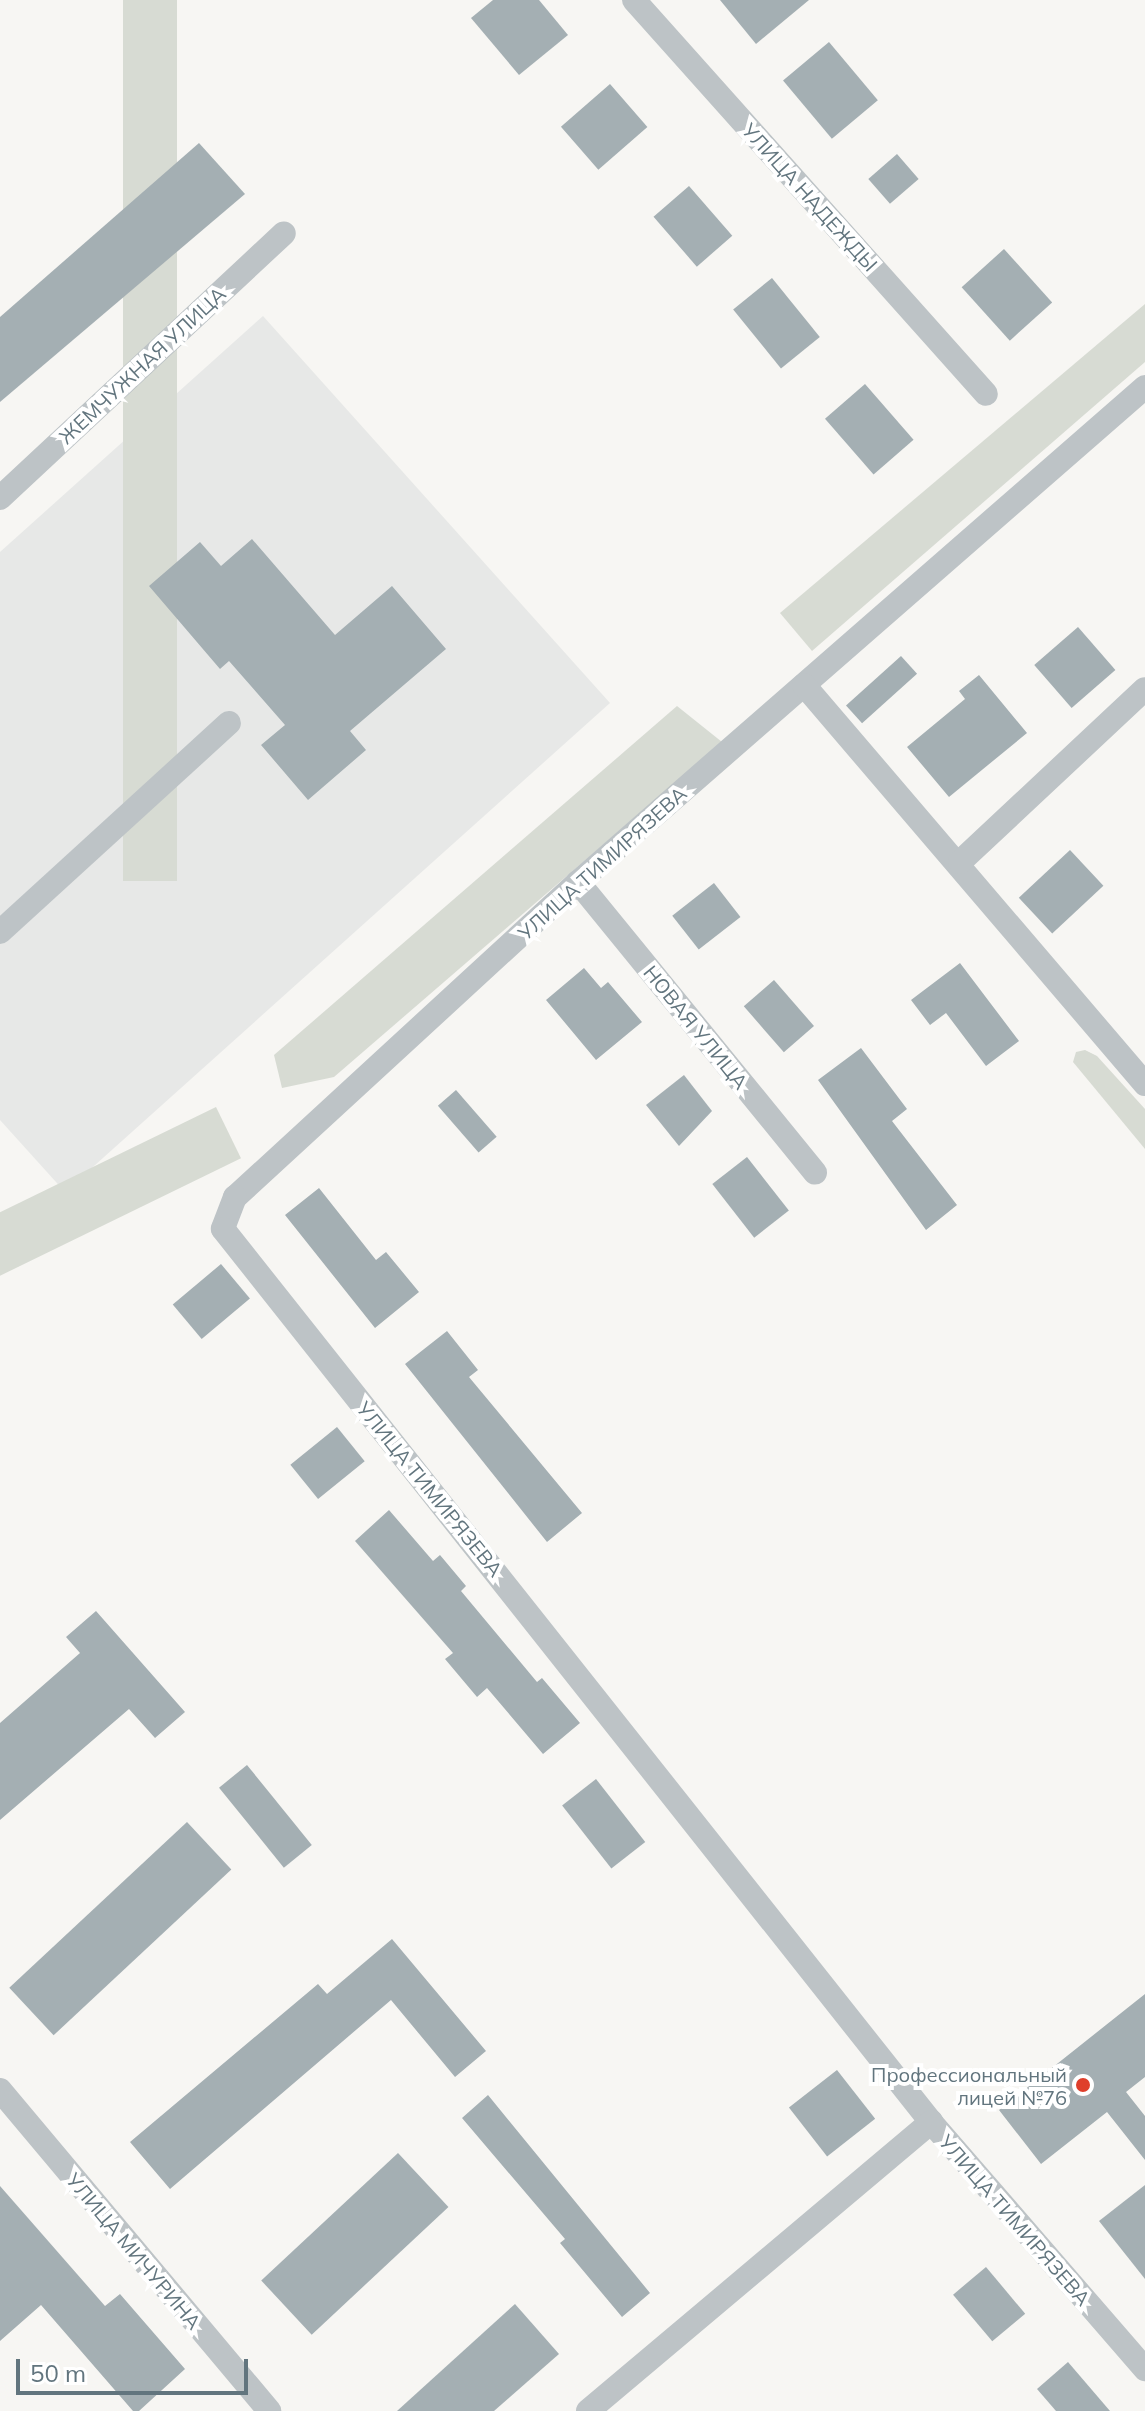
<!DOCTYPE html>
<html>
<head>
<meta charset="utf-8">
<style>
	body { margin:0 }
	#map { position:relative; width:1145px; height:2411px; overflow:hidden; background:#f7f6f3; font-family:Mulish,sans-serif }
	div>[style] { position:absolute }
	.built>* { inset:0; background:#e7e8e7 }
	.green>* { inset:0; background:#d7dbd3; transform-origin:0 0 }
	.building>* { inset:0; background:#a4afb3; transform-origin:0 0 }
	.minor>* { height:24px; margin:-12px; padding:0 12px; transform-origin:12px; border-radius:12px; background:#bdc3c6 }
	.dots>* { width:22px; height:22px; translate:-50% -50%; box-sizing:border-box; border:4px solid #fff; border-radius:50% }
	span { translate:-50% -50%; white-space:nowrap; text-align:center; line-height:1.15; -webkit-text-stroke:8px #fff; paint-order:stroke }
	.street-label { font-size:20px; color:#62757e }
	.poi-label { font-size:20px; color:#62757e }
	.right { translate:-100% -50%; text-align:right }
	.scale { position:absolute; left:16px; top:2359px; width:232px; height:36px; box-sizing:border-box; border:4px solid #62757e; border-top:0; padding-left:10px; font-size:24px; line-height:28px; white-space:nowrap; color:#62757e; -webkit-text-stroke:6px #fff; paint-order:stroke }
</style>
</head>
<body>
<div id="map">
	<div class="built">
		<div style="clip-path:polygon(263px 316px,610px 703px,65px 1192px,0 1120px,0 552px)"></div>
	</div>
	<div class="green">
		<div style="left:123px;top:0;width:54px;height:881px"></div>
		<div style="clip-path:polygon(1145px 304px,1145px 362px,812px 651px,780px 613px)"></div>
		<div style="clip-path:polygon(677px 706px,722px 742px,334px 1077px,282px 1088px,274px 1055px)"></div>
		<div style="clip-path:polygon(1085px 1050px,1097px 1056px,1145px 1109px,1145px 1149px,1073px 1062px,1076px 1052px)"></div>
		<div style="left:216px;top:1107px;width:57px;height:279px;rotate:64deg"></div>
	</div>
	<div class="building">
		<div style="clip-path:polygon(493px 0,539px 0,568px 35px,519px 75px,471px 18px)"></div>
		<div style="clip-path:polygon(720px 0,809px 0,756px 44px)"></div>
		<div style="left:829px;top:42px;width:76px;height:60px;rotate:50deg"></div>
		<div style="left:610px;top:84px;width:57px;height:65px;rotate:49deg"></div>
		<div style="clip-path:polygon(199px 143px,245px 194px,0 402px,0 317px)"></div>
		<div style="left:897px;top:154px;width:33px;height:38px;rotate:49deg"></div>
		<div style="left:689px;top:186px;width:66px;height:47px;rotate:49deg"></div>
		<div style="left:1004px;top:249px;width:72px;height:57px;rotate:48deg"></div>
		<div style="left:772px;top:278px;width:76px;height:50px;rotate:51deg"></div>
		<div style="left:865px;top:384px;width:74px;height:53px;rotate:49deg"></div>
		<div style="clip-path:polygon(252px 539px,335px 635px,392px 586px,446px 649px,350px 731px,366px 750px,308px 800px,261px 745px,285px 725px,229px 661px,220px 669px,149px 586px,200px 542px,221px 566px)"></div>
		<div style="left:1078px;top:627px;width:57px;height:58px;rotate:49deg"></div>
		<div style="left:901px;top:656px;width:24px;height:74px;rotate:48deg"></div>
		<div style="clip-path:polygon(979px 675px,1027px 733px,949px 797px,907px 747px,965px 699px,959px 691px)"></div>
		<div style="left:1070px;top:850px;width:49px;height:70px;rotate:47deg"></div>
		<div style="left:714px;top:883px;width:43px;height:53px;rotate:52deg"></div>
		<div style="clip-path:polygon(960px 963px,1019px 1041px,986px 1066px,946px 1013px,930px 1025px,911px 1000px)"></div>
		<div style="clip-path:polygon(584px 968px,601px 988px,608px 982px,642px 1022px,596px 1060px,546px 1000px)"></div>
		<div style="left:774px;top:980px;width:61px;height:40px;rotate:49deg"></div>
		<div style="clip-path:polygon(861px 1048px,907px 1109px,892px 1121px,957px 1205px,926px 1230px,818px 1080px)"></div>
		<div style="clip-path:polygon(684px 1075px,712px 1111px,679px 1146px,646px 1105px)"></div>
		<div style="left:456px;top:1090px;width:62px;height:24px;rotate:49deg"></div>
		<div style="left:747px;top:1157px;width:68px;height:44px;rotate:52deg"></div>
		<div style="clip-path:polygon(319px 1188px,376px 1260px,386px 1252px,419px 1292px,375px 1328px,285px 1215px)"></div>
		<div style="left:221px;top:1264px;width:45px;height:63px;rotate:50deg"></div>
		<div style="clip-path:polygon(447px 1331px,478px 1370px,469px 1377px,582px 1513px,547px 1542px,405px 1364px)"></div>
		<div style="left:337px;top:1427px;width:44px;height:60px;rotate:51deg"></div>
		<div style="clip-path:polygon(389px 1510px,433px 1561px,440px 1555px,466px 1586px,461px 1591px,537px 1682px,542px 1678px,580px 1723px,543px 1754px,487px 1688px,477px 1697px,445px 1659px,453px 1653px,355px 1541px)"></div>
		<div style="clip-path:polygon(96px 1611px,185px 1712px,155px 1738px,129px 1709px,0 1820px,0 1723px,80px 1653px,66px 1637px)"></div>
		<div style="left:247px;top:1765px;width:103px;height:36px;rotate:51deg"></div>
		<div style="left:596px;top:1779px;width:80px;height:43px;rotate:52deg"></div>
		<div style="left:187px;top:1822px;width:65px;height:243px;rotate:47deg"></div>
		<div style="clip-path:polygon(392px 1939px,486px 2051px,455px 2077px,391px 2000px,170px 2189px,130px 2142px,318px 1984px,327px 1994px)"></div>
		<div style="clip-path:polygon(1145px 1994px,1145px 2077px,1126px 2092px,1145px 2116px,1145px 2160px,1107px 2112px,1041px 2164px,999px 2110px)"></div>
		<div style="left:837px;top:2070px;width:62px;height:61px;rotate:52deg"></div>
		<div style="clip-path:polygon(488px 2095px,650px 2293px,622px 2317px,560px 2243px,565px 2239px,462px 2118px)"></div>
		<div style="left:398px;top:2153px;width:74px;height:187px;rotate:47deg"></div>
		<div style="clip-path:polygon(1145px 2185px,1145px 2279px,1099px 2221px)"></div>
		<div style="clip-path:polygon(0 2186px,105px 2306px,120px 2294px,185px 2369px,139px 2411px,133px 2411px,41px 2305px,0 2341px)"></div>
		<div style="left:986px;top:2267px;width:61px;height:43px;rotate:50deg"></div>
		<div style="clip-path:polygon(515px 2304px,559px 2354px,494px 2411px,397px 2411px)"></div>
		<div style="clip-path:polygon(1068px 2362px,1110px 2411px,1056px 2411px,1037px 2389px)"></div>
	</div>
	<div class="minor">
		<div style="left:634px;top:0;width:528px;rotate:48.22deg"></div>
		<div style="left:1145px;top:387px;width:753px;rotate:138.88deg"></div>
		<div style="left:578px;top:882px;width:466px;rotate:137.4deg"></div>
		<div style="left:235px;top:1197px;width:34px;rotate:111deg"></div>
		<div style="left:223px;top:1229px;width:1140px;rotate:51.59deg"></div>
		<div style="left:931px;top:2122px;width:327px;rotate:49.1deg"></div>
		<div style="left:0;top:498px;width:388px;rotate:-43deg"></div>
		<div style="left:804px;top:685px;width:525px;rotate:49.48deg"></div>
		<div style="left:960px;top:862px;width:253px;rotate:-43.1deg"></div>
		<div style="left:578px;top:882px;width:375px;rotate:50.8deg"></div>
		<div style="left:0;top:932px;width:310px;rotate:-42.4deg"></div>
		<div style="left:0;top:2090px;width:419px;rotate:50deg"></div>
		<div style="left:588px;top:2411px;width:449px;rotate:-40.1deg"></div>
	</div>
	<div class="dots">
		<div style="left:1083px;top:2085px;background:#df3f2b"></div>
	</div>
	<div class="street-label">
		<span style="left:810px;top:197px;rotate:48deg">УЛИЦА НАДЕЖДЫ</span>
		<span style="left:142px;top:365px;rotate:-43deg">ЖЕМЧУЖНАЯ УЛИЦА</span>
		<span style="left:602px;top:863px;rotate:-42deg">УЛИЦА ТИМИРЯЗЕВА</span>
		<span style="left:696px;top:1027px;rotate:51deg">НОВАЯ УЛИЦА</span>
		<span style="left:430px;top:1489px;rotate:51deg">УЛИЦА ТИМИРЯЗЕВА</span>
		<span style="left:1015px;top:2220px;rotate:49deg">УЛИЦА ТИМИРЯЗЕВА</span>
		<span style="left:134px;top:2251px;rotate:50deg">УЛИЦА МИЧУРИНА</span>
	</div>
	<div class="poi-label">
		<span class="right" style="left:1067px;top:2086px">Профессиональный<br>лицей №76</span>
	</div>
	<div class="scale">50 m</div>
</div>
</body>
</html>
